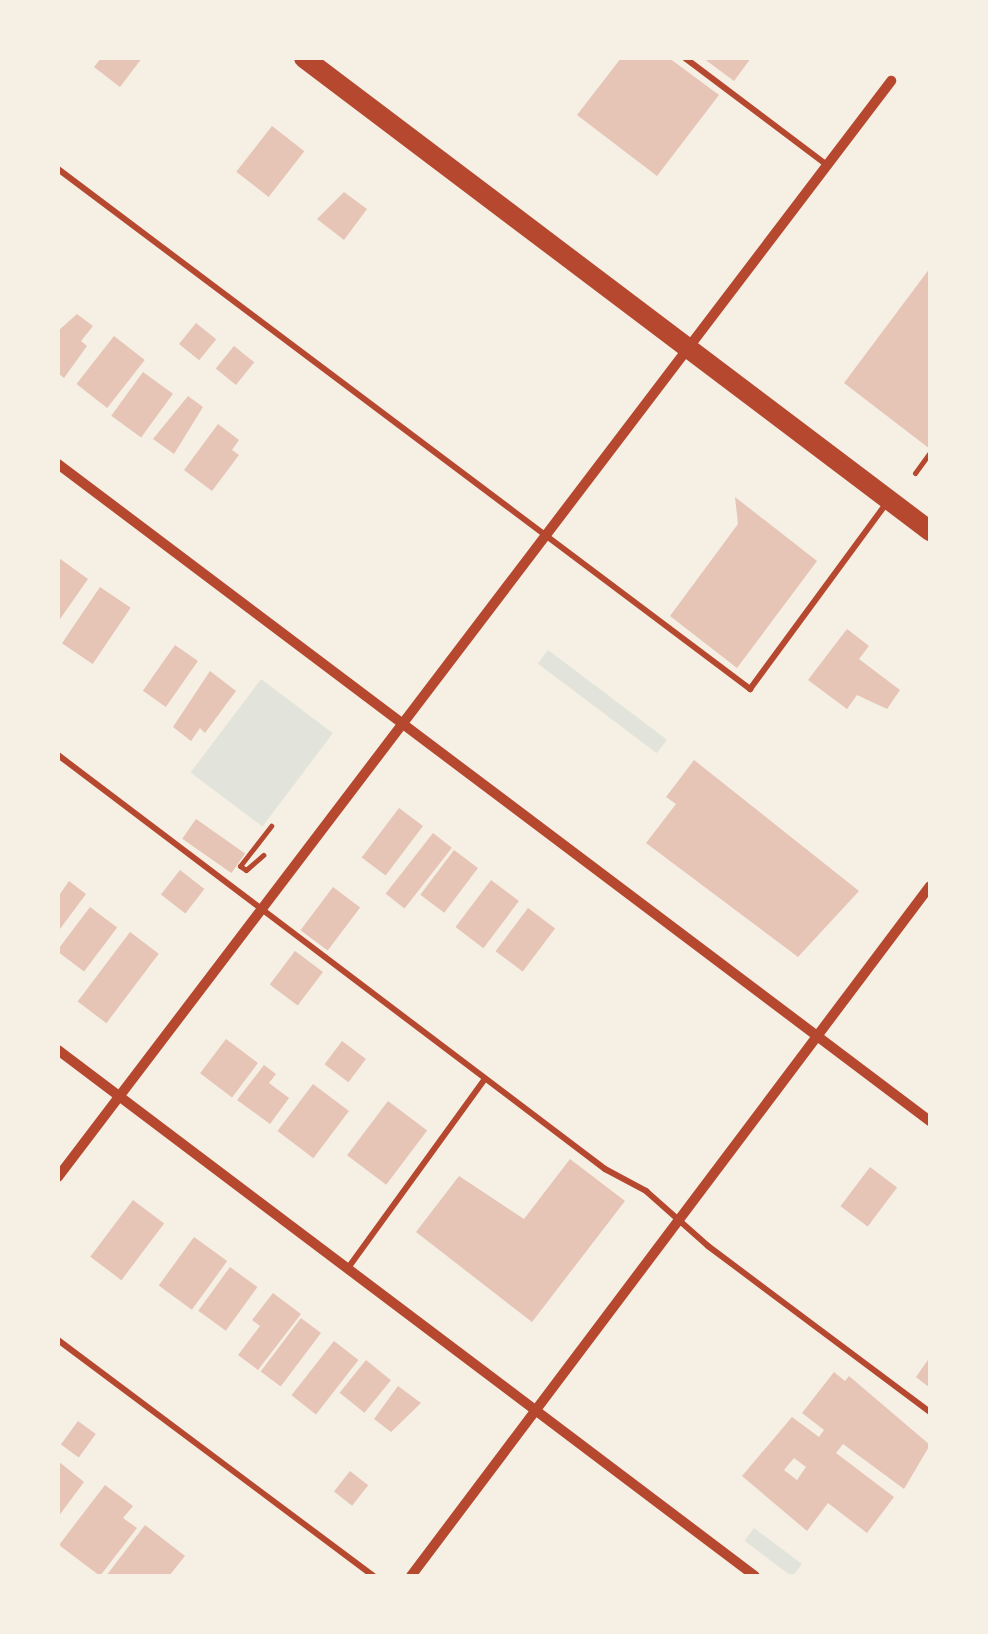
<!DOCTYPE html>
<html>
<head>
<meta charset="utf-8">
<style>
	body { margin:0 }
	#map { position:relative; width:988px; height:1634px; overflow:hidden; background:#f6efe4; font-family:Manrope,sans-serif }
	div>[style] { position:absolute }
	.green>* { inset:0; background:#e2e4dc; transform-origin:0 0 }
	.building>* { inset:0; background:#e6c5b7; transform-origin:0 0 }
	.path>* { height:5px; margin:-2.5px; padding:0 2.5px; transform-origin:2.5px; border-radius:2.5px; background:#b5482f }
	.service>* { height:6px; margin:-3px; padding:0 3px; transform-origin:3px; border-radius:3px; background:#b5482f }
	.minor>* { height:10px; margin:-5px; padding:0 5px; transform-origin:5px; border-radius:5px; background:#b5482f }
	.primary>* { height:20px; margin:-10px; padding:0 10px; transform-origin:10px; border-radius:10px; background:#b5482f }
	span { translate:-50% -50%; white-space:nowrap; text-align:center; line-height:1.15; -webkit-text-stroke:8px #f6efe4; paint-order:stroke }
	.frame { position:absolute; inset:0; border:60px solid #f6efe4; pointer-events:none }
</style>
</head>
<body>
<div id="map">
	<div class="green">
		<div style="left:548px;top:650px;width:149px;height:17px;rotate:37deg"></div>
		<div style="left:261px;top:679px;width:90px;height:117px;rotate:37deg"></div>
		<div style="left:754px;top:1528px;width:60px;height:16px;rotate:37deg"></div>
	</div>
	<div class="building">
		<div style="clip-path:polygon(101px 58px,142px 58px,120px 87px,94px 67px)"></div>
		<div style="clip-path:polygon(621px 58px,669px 58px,719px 95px,657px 176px,577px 115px)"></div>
		<div style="clip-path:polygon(703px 58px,751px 58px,734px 81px)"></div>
		<div style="left:272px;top:126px;width:41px;height:58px;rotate:38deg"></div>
		<div style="clip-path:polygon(344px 192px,367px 209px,344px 240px,317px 219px)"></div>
		<div style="clip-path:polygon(930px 268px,930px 449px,844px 383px)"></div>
		<div style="clip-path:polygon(77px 314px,93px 326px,81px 341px,87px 346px,64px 378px,58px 373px,58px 331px)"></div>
		<div style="left:196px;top:323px;width:26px;height:27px;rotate:39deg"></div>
		<div style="left:114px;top:336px;width:39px;height:61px;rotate:38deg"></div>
		<div style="left:234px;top:346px;width:26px;height:29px;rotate:39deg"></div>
		<div style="left:143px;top:372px;width:37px;height:54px;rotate:36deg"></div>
		<div style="clip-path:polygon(188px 396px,203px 407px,174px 454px,153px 439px)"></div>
		<div style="clip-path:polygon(218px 424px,239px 440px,232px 450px,239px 455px,212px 491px,184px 470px)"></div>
		<div style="clip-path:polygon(735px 497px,817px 561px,737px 668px,670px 616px,738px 524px)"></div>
		<div style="clip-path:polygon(59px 558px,88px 579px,58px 622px,58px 560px)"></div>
		<div style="left:100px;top:587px;width:37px;height:68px;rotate:34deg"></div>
		<div style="clip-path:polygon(847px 629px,869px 646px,859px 659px,900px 690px,887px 709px,857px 695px,847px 709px,808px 680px)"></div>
		<div style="left:175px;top:645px;width:28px;height:56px;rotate:35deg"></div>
		<div style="clip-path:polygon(210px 671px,236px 691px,205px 733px,200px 728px,191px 741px,173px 727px)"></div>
		<div style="clip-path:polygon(694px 760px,859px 891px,798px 957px,646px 843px,676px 804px,666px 797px)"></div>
		<div style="left:399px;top:808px;width:30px;height:62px;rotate:37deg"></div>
		<div style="left:196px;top:819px;width:60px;height:24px;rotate:35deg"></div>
		<div style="left:433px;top:833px;width:24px;height:77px;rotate:38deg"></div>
		<div style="left:454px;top:850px;width:30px;height:56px;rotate:37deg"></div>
		<div style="left:180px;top:870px;width:31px;height:31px;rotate:38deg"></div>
		<div style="left:491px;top:880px;width:35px;height:59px;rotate:37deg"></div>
		<div style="clip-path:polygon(69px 881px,86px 894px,60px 929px,58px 897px)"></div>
		<div style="left:333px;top:887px;width:34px;height:54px;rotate:37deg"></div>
		<div style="left:90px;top:907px;width:34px;height:55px;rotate:37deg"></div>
		<div style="left:528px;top:908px;width:34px;height:54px;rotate:37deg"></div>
		<div style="left:130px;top:932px;width:36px;height:87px;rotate:37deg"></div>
		<div style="left:295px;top:951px;width:35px;height:42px;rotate:37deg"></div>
		<div style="left:226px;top:1039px;width:40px;height:43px;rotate:37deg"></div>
		<div style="left:342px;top:1041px;width:30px;height:29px;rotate:37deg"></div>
		<div style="clip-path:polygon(264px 1065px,276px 1074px,269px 1083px,289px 1098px,270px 1124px,237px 1100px)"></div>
		<div style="left:313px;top:1084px;width:45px;height:59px;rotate:37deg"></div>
		<div style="left:388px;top:1101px;width:49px;height:68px;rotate:37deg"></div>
		<div style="clip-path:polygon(570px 1159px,625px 1201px,532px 1322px,416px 1232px,459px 1176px,524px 1219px)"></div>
		<div style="left:870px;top:1167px;width:34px;height:49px;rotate:37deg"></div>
		<div style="left:133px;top:1200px;width:39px;height:71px;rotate:37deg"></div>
		<div style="left:194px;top:1237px;width:41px;height:60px;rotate:36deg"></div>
		<div style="left:230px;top:1267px;width:34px;height:54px;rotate:36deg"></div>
		<div style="clip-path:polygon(273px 1293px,301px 1314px,258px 1370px,238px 1355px,260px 1326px,252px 1320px)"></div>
		<div style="left:301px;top:1318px;width:25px;height:67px;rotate:37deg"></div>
		<div style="left:334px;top:1341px;width:31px;height:69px;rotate:38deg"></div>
		<div style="clip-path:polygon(930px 1357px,930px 1388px,916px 1377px)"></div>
		<div style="left:366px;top:1360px;width:32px;height:42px;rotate:39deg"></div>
		<div style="clip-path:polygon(evenodd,834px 1372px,845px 1381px,849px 1376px,930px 1445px,904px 1489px,843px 1444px,836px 1453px,894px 1497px,867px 1533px,828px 1503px,807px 1531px,742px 1476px,792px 1417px,819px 1437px,824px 1430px,802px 1413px,834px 1372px,794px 1458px,806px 1467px,797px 1480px,784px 1470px,794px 1458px)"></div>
		<div style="clip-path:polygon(398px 1386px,421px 1403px,391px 1432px,374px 1419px)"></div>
		<div style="left:78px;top:1421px;width:22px;height:29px;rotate:36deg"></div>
		<div style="clip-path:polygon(58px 1461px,84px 1482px,58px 1517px)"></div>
		<div style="left:350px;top:1471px;width:23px;height:26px;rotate:38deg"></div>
		<div style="clip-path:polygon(105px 1485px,133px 1506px,123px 1518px,137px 1528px,100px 1576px,59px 1545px)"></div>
		<div style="clip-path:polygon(145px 1525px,185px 1556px,169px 1576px,106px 1576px)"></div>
	</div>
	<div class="path">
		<div style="left:915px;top:473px;width:26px;rotate:-54deg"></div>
		<div style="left:240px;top:866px;width:51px;rotate:-52.2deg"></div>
		<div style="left:240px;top:866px;width:7px;rotate:34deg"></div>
		<div style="left:246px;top:870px;width:23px;rotate:-41deg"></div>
	</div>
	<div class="service">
		<div style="left:685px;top:58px;width:178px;rotate:37deg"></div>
		<div style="left:58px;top:169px;width:866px;rotate:36.92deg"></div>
		<div style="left:750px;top:689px;width:228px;rotate:-53.7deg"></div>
		<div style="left:58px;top:755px;width:686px;rotate:37.12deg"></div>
		<div style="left:605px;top:1169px;width:47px;rotate:28.2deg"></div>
		<div style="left:646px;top:1191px;width:83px;rotate:41.6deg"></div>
		<div style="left:708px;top:1246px;width:277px;rotate:36.8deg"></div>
		<div style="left:348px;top:1268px;width:233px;rotate:-54.1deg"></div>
		<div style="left:58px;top:1340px;width:394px;rotate:36.8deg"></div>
	</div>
	<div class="minor">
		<div style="left:58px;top:464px;width:1092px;rotate:37deg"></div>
		<div style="left:58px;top:1050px;width:873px;rotate:37.04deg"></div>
		<div style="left:58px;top:1177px;width:1377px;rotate:-52.76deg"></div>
		<div style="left:411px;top:1576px;width:863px;rotate:-53.05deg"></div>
	</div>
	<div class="primary">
		<div style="left:304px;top:58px;width:785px;rotate:37.07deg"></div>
	</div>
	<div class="frame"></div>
</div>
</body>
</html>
